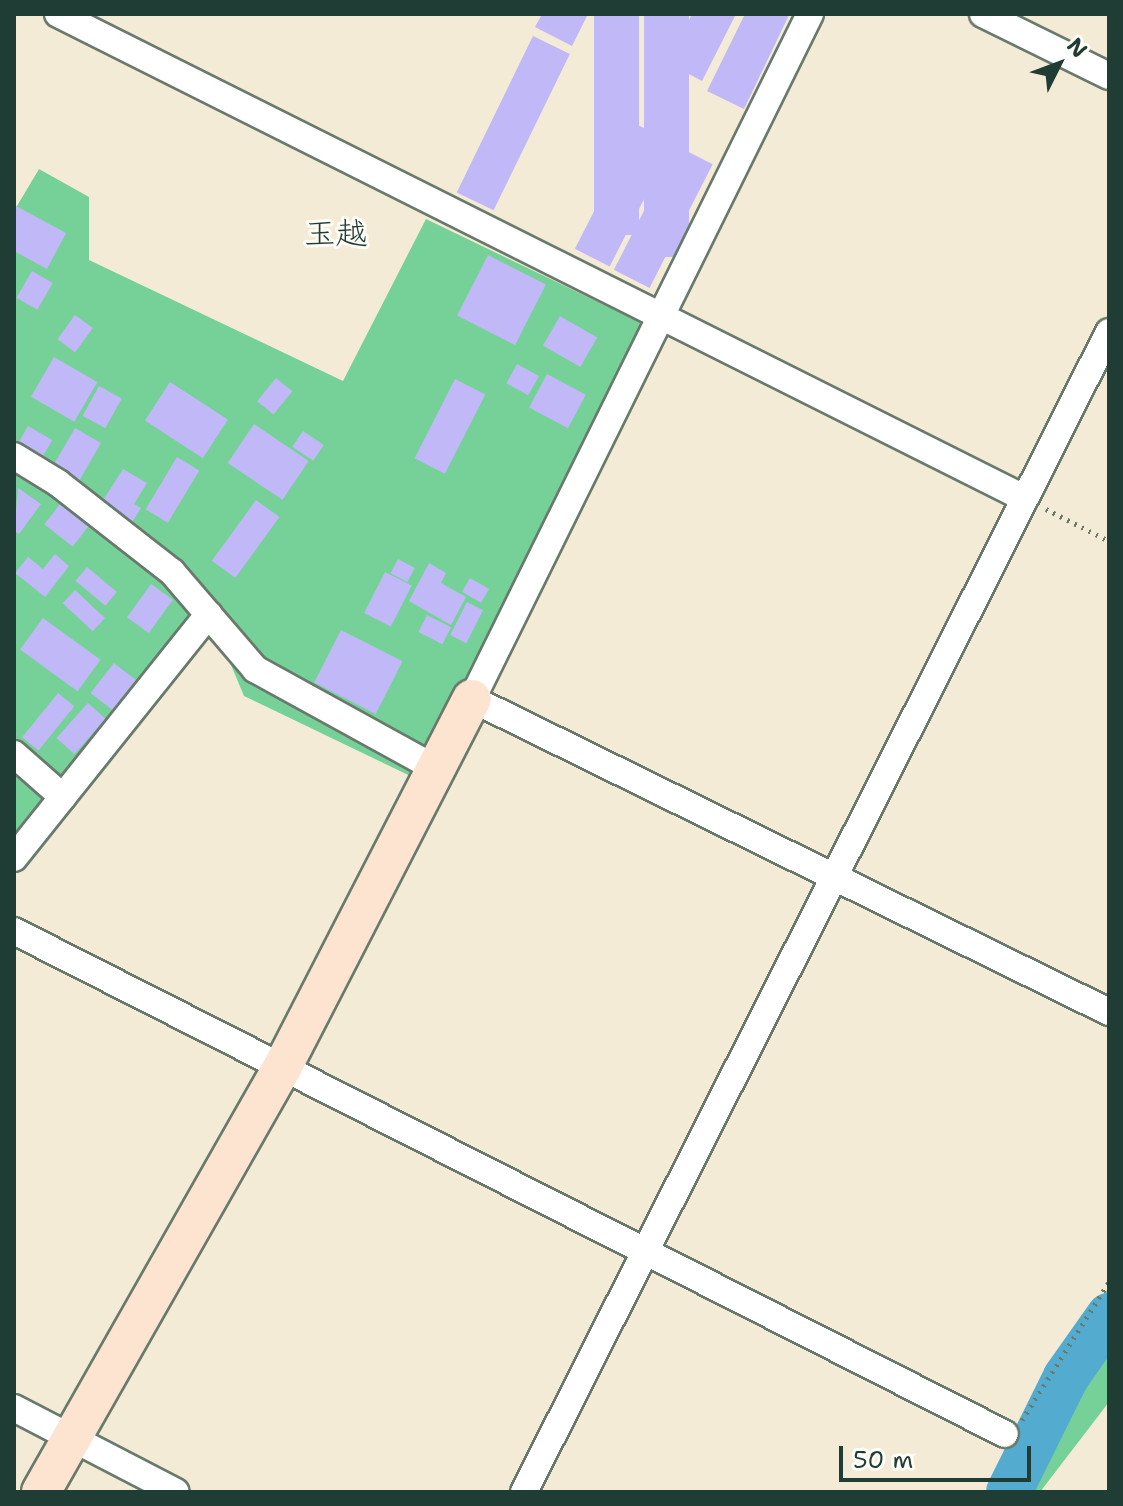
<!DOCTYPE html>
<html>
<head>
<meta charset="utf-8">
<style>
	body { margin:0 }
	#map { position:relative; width:1123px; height:1506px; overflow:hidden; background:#f3ebd5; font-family:"Shantell Sans","Klee One",sans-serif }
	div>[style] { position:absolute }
	.green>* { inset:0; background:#76d198 }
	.river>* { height:46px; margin:-23px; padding:0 23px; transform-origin:23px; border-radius:23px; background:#53abd0 }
	.building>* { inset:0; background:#c1b8f7; transform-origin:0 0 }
	.path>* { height:5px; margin-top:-2.5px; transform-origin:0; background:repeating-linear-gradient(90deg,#697a6c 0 2px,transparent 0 8px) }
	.roads { filter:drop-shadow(2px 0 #697a6c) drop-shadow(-2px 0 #697a6c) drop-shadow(0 2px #697a6c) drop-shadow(0 -2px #697a6c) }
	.street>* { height:26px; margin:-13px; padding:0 13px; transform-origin:13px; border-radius:13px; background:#fff }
	.secondary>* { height:38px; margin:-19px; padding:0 19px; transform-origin:19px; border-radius:19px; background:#fde4d1 }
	span { translate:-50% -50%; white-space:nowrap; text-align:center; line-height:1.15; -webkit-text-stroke:6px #fdfcf7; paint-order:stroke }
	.quarter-label { font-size:32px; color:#1f3d34 }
	.frame { position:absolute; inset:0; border:16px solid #1f3d34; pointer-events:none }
	.north { position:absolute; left:1019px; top:24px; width:80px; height:80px; -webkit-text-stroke:6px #fdfcf7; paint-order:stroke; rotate:48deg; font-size:22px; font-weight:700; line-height:32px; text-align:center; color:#1f3d34 }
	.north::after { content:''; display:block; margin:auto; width:28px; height:36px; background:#1f3d34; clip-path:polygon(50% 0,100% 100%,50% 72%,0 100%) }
	.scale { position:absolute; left:839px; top:1446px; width:192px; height:36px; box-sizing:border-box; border:4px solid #1f3d34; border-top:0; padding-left:10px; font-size:24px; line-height:28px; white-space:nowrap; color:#1f3d34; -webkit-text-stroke:6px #fdfcf7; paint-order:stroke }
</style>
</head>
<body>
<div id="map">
	<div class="green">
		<div style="clip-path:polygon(39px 169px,89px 197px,89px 260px,343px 381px,426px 219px,654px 329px,427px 784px,244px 696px,210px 615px,14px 847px,14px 211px)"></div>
		<div style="clip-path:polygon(1109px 1288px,1109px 1402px,1040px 1492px,986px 1492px,1076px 1329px)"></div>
	</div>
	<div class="river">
		<div style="left:1009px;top:1492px;width:128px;rotate:-63.6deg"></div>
		<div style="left:1066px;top:1377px;width:75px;rotate:-54.8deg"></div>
	</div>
	<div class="building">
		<div style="clip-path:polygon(542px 14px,588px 14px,572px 46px,535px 27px)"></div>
		<div style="left:594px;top:14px;width:45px;height:221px"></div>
		<div style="left:644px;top:14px;width:45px;height:243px"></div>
		<div style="clip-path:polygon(692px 14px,736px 14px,702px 81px,668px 63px)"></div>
		<div style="clip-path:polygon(745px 14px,789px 15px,744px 109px,707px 91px)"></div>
		<div style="left:533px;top:36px;width:41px;height:174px;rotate:26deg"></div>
		<div style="left:638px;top:125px;width:39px;height:139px;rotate:27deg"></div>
		<div style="left:677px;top:146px;width:40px;height:139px;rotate:27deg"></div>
		<div style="clip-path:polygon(16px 206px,66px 233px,47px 269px,14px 251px)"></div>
		<div style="left:488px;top:255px;width:65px;height:68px;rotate:27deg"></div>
		<div style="left:32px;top:271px;width:24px;height:31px;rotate:30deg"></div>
		<div style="left:75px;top:315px;width:22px;height:30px;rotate:36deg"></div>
		<div style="left:560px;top:316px;width:43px;height:34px;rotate:30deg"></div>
		<div style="left:54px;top:357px;width:50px;height:46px;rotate:30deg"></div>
		<div style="left:517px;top:364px;width:25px;height:22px;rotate:29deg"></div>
		<div style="left:547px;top:374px;width:44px;height:38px;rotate:28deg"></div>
		<div style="left:276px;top:378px;width:21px;height:30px;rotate:39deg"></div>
		<div style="left:455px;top:379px;width:34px;height:89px;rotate:27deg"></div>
		<div style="left:170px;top:382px;width:69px;height:46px;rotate:33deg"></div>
		<div style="left:99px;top:386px;width:26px;height:34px;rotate:29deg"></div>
		<div style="left:254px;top:424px;width:66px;height:47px;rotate:34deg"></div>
		<div style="left:28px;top:426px;width:28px;height:23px;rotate:30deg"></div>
		<div style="left:75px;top:428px;width:30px;height:43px;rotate:30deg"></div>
		<div style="left:303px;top:431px;width:25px;height:19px;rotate:34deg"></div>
		<div style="left:177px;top:457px;width:26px;height:61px;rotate:31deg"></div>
		<div style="clip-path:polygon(123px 469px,147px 483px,134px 504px,141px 508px,131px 524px,100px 505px)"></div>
		<div style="clip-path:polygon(18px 488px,41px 504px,19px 534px,14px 531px)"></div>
		<div style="left:64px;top:499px;width:36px;height:32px;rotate:38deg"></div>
		<div style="left:256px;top:500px;width:29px;height:75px;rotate:36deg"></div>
		<div style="clip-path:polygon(55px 554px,69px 566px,45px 597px,15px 573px,28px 557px,43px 569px)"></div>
		<div style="left:398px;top:559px;width:19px;height:16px;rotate:28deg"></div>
		<div style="clip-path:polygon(429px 563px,446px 573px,441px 583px,466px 597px,451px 625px,409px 601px)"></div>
		<div style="left:87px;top:567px;width:39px;height:18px;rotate:40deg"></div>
		<div style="left:385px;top:572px;width:30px;height:46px;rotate:27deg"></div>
		<div style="left:470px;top:578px;width:22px;height:16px;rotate:30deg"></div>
		<div style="left:151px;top:584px;width:27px;height:41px;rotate:36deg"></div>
		<div style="left:75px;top:590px;width:41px;height:18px;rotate:43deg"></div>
		<div style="left:467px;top:602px;width:18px;height:37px;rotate:27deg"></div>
		<div style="left:427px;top:615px;width:27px;height:19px;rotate:27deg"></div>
		<div style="left:43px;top:618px;width:71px;height:39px;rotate:36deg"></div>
		<div style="left:341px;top:630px;width:69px;height:59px;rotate:27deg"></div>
		<div style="left:114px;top:663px;width:31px;height:38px;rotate:38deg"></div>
		<div style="left:58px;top:693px;width:21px;height:57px;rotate:39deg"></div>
		<div style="left:88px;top:703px;width:24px;height:47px;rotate:42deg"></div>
	</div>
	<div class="path">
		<div style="left:1046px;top:509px;width:71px;rotate:26.9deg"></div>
		<div style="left:1022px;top:1420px;width:163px;rotate:-57.8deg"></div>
	</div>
	<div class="roads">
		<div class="street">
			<div style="left:58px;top:14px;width:1080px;rotate:26.61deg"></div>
			<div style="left:810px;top:14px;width:764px;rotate:116.26deg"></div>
			<div style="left:472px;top:699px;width:710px;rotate:26.17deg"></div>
			<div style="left:983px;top:14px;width:140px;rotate:26.2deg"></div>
			<div style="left:14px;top:456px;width:52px;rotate:31.5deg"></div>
			<div style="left:58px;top:483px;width:145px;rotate:38deg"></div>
			<div style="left:172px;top:572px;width:128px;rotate:49.4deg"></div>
			<div style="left:255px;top:669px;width:205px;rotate:28.8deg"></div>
			<div style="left:14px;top:754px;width:65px;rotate:41.3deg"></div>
			<div style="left:14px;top:858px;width:312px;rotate:-51.4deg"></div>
			<div style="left:14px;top:931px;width:1111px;rotate:26.91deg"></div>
			<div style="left:14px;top:1408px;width:182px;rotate:27.4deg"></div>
			<div style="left:524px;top:1492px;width:1299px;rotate:-63.24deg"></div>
		</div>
		<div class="secondary">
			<div style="left:41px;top:1492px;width:488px;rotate:-60.4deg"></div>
			<div style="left:282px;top:1068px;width:415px;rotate:-62.8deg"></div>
		</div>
	</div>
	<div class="quarter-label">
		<span style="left:336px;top:233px">玉越</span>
	</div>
	<div class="frame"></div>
	<div class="north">N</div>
	<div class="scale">50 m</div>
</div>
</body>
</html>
